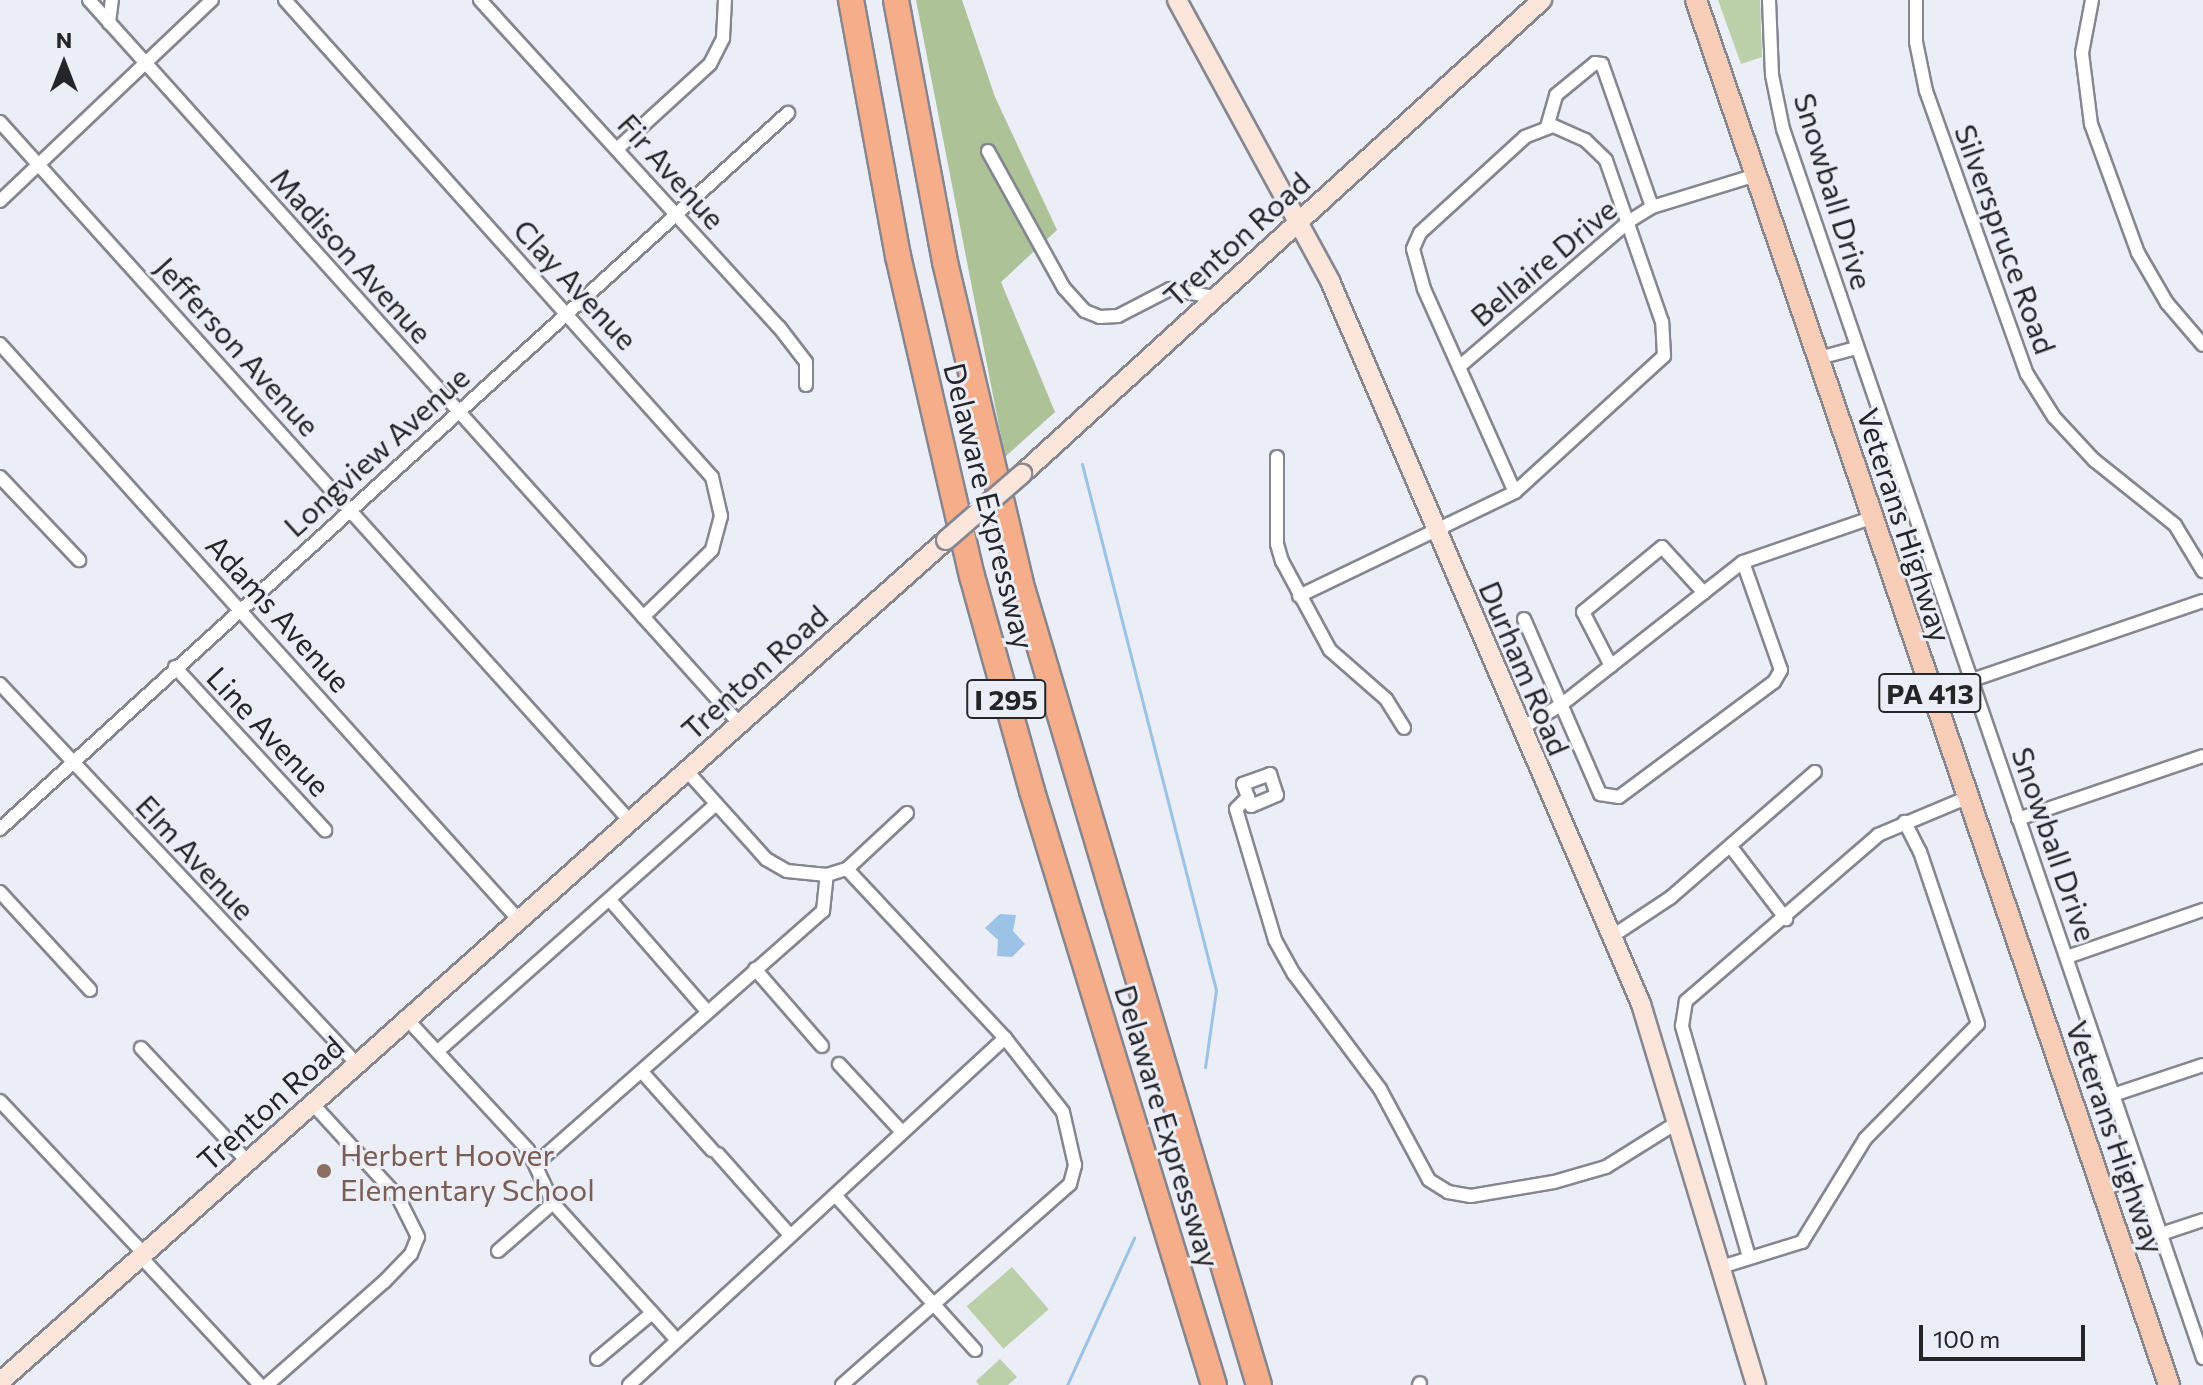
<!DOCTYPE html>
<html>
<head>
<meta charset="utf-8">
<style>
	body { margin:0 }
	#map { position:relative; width:2203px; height:1385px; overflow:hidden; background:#ebedf7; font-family:Commissioner,sans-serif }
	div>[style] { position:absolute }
	.green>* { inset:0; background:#bbd0a8; transform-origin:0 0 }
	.forest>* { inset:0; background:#adc397 }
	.water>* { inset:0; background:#9ac3e5 }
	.stream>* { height:3px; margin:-1.5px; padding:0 1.5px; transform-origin:1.5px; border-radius:1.5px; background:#9ac3e5 }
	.roads { filter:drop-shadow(2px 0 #85868f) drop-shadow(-2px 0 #85868f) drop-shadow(0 2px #85868f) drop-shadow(0 -2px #85868f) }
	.street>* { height:12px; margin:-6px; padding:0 6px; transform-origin:6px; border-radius:6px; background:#fff }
	.secondary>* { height:18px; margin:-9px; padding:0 9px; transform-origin:9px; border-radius:9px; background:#fce6dc }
	.primary>* { height:20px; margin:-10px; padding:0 10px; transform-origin:10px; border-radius:10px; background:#f9ceb9 }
	.highway>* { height:24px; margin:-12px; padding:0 12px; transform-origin:12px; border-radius:12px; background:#f5ad8a }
	.bridges { filter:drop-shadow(2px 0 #85868f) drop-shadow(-2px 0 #85868f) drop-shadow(0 2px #85868f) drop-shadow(0 -2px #85868f) }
	.secondary-bridge>* { height:18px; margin:-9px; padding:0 9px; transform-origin:9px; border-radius:9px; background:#fce6dc }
	.dots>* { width:22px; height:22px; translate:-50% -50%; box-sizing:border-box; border:4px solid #ebedf7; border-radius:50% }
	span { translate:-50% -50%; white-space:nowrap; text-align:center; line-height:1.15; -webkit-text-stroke:6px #ebedf7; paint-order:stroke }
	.shield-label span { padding:2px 6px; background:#ebedf7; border:2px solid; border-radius:6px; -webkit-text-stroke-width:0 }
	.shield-label { font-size:28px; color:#242528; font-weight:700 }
	.street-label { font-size:30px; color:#242528 }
	.education-label { font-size:30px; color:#785e54 }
	.left { translate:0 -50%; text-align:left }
	.north { position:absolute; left:24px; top:24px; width:80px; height:80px; -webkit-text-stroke:6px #ebedf7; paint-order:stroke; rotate:0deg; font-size:22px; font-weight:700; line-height:32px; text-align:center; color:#242528 }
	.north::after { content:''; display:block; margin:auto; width:28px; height:36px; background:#242528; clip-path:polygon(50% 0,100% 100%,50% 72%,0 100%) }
	.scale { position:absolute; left:1919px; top:1325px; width:166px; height:36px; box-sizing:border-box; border:4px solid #242528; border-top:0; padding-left:10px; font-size:24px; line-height:28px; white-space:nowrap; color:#242528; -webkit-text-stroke:6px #ebedf7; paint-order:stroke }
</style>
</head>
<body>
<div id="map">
	<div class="green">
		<div style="clip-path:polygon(1718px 0,1760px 0,1762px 57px,1741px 64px)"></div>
		<div style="left:1012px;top:1267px;width:56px;height:60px;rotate:49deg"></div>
		<div style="clip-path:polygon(1000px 1359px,1017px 1377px,1008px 1385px,979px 1385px,976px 1381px)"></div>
	</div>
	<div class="forest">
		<div style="clip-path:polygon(916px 0,962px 0,995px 97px,1057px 230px,1001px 282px,1055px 412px,1005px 457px)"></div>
	</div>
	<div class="water">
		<div style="clip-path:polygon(1000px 914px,1016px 915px,1013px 931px,1025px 944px,1012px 957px,997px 956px,998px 940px,985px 928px)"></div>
	</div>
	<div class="stream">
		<div style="left:1082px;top:464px;width:543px;rotate:75.71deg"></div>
		<div style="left:1216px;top:990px;width:78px;rotate:98.1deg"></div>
		<div style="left:1067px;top:1385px;width:162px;rotate:-65.5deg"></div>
	</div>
	<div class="roads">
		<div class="street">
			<div style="left:89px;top:0;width:971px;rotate:48.05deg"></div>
			<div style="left:285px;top:0;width:640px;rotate:48.17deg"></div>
			<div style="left:712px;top:477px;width:40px;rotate:77deg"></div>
			<div style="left:721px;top:516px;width:35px;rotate:105deg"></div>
			<div style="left:712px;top:550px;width:96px;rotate:135.8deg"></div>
			<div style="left:480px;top:0;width:443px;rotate:47.6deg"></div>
			<div style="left:779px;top:327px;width:44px;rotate:52.4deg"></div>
			<div style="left:806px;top:362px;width:23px;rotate:90deg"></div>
			<div style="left:1769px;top:0;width:75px;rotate:87.7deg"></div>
			<div style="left:1772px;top:75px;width:55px;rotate:78.5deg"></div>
			<div style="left:1783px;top:129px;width:1299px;rotate:71.13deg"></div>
			<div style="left:1916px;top:0;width:42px;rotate:90deg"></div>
			<div style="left:1916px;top:42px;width:50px;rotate:78.5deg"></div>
			<div style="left:1926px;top:91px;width:300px;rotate:70.4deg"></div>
			<div style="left:2027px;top:374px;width:51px;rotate:57.9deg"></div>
			<div style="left:2054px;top:417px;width:59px;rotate:47.1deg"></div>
			<div style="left:2094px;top:460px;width:104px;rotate:38.7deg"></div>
			<div style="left:2175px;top:525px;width:54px;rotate:58.7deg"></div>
			<div style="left:2092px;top:0;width:54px;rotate:100.7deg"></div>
			<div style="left:2082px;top:53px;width:72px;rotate:82.8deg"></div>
			<div style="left:2091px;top:124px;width:137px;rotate:70deg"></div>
			<div style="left:2138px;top:253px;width:58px;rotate:59.9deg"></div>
			<div style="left:2167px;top:303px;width:55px;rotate:49.4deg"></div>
			<div style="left:109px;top:23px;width:23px;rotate:-83deg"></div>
			<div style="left:0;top:122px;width:940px;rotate:47.98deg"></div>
			<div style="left:1547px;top:127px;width:33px;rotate:-74deg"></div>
			<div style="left:1556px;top:95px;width:50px;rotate:-39.4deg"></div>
			<div style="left:1595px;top:63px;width:7px;rotate:8deg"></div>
			<div style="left:1602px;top:64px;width:151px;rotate:70.7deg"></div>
			<div style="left:617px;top:149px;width:126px;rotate:-42.4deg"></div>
			<div style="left:710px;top:64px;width:29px;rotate:-63deg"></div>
			<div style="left:723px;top:38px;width:38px;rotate:-87deg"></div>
			<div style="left:988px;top:151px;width:157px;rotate:61deg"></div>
			<div style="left:1064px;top:288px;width:31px;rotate:48deg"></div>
			<div style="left:1085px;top:311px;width:16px;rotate:22deg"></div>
			<div style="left:1100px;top:317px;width:18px;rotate:-3deg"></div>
			<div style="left:1118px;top:316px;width:59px;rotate:-27.4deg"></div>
			<div style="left:1170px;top:289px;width:44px;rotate:10.5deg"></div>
			<div style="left:0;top:201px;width:292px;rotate:-43.5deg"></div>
			<div style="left:0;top:344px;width:774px;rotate:47.99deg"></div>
			<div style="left:1819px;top:358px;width:39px;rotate:-15deg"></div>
			<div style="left:1459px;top:367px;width:223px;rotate:-40.6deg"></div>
			<div style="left:1628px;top:222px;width:28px;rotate:-32deg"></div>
			<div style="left:1652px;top:207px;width:109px;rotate:-17.1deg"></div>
			<div style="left:1277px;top:457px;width:87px;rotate:90deg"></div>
			<div style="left:1277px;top:544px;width:18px;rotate:74deg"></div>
			<div style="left:1282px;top:561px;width:101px;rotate:61.7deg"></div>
			<div style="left:1330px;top:650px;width:74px;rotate:41.2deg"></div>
			<div style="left:1386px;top:699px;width:34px;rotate:58deg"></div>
			<div style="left:0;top:477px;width:115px;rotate:46.4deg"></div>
			<div style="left:1299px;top:596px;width:240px;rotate:-25.7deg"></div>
			<div style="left:1515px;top:492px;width:202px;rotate:-42.4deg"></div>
			<div style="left:1664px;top:356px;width:34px;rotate:-93deg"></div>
			<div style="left:1662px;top:322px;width:171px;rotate:-109.1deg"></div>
			<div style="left:1606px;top:160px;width:29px;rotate:-136deg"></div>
			<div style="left:1585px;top:140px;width:35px;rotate:-156deg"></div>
			<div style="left:1553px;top:126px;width:30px;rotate:159deg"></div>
			<div style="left:1525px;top:137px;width:142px;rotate:137.6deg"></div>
			<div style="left:1420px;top:233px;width:17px;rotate:114deg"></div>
			<div style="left:1413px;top:249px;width:41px;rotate:74.6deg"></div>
			<div style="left:1424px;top:289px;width:222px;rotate:65.9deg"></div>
			<div style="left:1524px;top:619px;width:191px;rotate:66.5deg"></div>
			<div style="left:1600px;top:794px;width:19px;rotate:9deg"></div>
			<div style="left:1619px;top:797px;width:193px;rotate:-36.6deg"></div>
			<div style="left:1774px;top:682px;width:14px;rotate:-60deg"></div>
			<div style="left:1781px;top:670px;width:114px;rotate:-109.4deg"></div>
			<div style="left:1611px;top:666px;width:61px;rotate:-117.4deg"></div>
			<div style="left:1583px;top:612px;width:102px;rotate:-39.4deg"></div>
			<div style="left:1662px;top:547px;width:62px;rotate:47.6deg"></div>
			<div style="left:175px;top:667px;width:222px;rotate:47.4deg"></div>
			<div style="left:1972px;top:680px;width:244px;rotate:-18.9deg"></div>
			<div style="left:0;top:684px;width:520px;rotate:46.79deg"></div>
			<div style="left:1520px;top:729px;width:48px;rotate:-30.3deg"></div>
			<div style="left:1561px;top:705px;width:231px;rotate:-38.2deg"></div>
			<div style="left:1743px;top:562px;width:135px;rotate:-19deg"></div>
			<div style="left:686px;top:770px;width:120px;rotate:48deg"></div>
			<div style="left:766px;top:859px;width:24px;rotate:30deg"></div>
			<div style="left:787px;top:871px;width:40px;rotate:5.7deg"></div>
			<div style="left:827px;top:875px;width:21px;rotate:-17deg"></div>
			<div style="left:847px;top:869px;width:82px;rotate:-43deg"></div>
			<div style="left:1248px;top:797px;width:14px;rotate:-111deg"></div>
			<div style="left:1243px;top:784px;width:29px;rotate:-20deg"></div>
			<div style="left:1270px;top:774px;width:22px;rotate:72deg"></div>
			<div style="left:1277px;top:795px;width:28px;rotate:157deg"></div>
			<div style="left:1251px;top:806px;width:9px;rotate:-108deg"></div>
			<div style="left:1248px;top:797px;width:17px;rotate:135deg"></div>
			<div style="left:1236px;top:809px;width:137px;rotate:73.4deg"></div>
			<div style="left:1275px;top:940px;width:39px;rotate:61deg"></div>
			<div style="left:1294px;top:974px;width:144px;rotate:53.2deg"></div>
			<div style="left:1380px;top:1089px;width:103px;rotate:61.7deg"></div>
			<div style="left:1429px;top:1180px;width:22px;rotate:32deg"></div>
			<div style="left:1448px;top:1192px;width:23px;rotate:10deg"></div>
			<div style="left:1471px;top:1196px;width:84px;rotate:-9.6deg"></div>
			<div style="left:1554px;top:1182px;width:54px;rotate:-16.1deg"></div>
			<div style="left:1606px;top:1167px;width:85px;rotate:-32deg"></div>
			<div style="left:2018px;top:819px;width:195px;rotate:-18.8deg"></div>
			<div style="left:0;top:829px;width:1065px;rotate:-42.26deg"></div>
			<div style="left:1731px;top:847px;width:91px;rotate:52.6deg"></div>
			<div style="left:0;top:892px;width:133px;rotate:47.4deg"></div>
			<div style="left:610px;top:900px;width:147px;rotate:48.9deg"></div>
			<div style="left:1611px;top:937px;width:71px;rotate:-33.5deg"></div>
			<div style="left:1670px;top:898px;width:192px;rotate:-41deg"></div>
			<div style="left:2067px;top:957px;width:144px;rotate:-19.1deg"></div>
			<div style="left:755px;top:969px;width:102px;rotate:49deg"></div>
			<div style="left:405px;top:1017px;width:181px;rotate:47.2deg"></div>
			<div style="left:528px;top:1150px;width:59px;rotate:64.7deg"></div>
			<div style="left:553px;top:1203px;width:182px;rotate:47.9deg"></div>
			<div style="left:141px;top:1048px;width:155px;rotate:46.8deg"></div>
			<div style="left:438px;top:1051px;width:372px;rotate:-41.6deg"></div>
			<div style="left:839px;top:1064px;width:93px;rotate:47.2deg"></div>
			<div style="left:642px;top:1072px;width:105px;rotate:48.1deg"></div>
			<div style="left:2113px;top:1095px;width:95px;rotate:-18.4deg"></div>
			<div style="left:0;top:1101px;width:210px;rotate:46.7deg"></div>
			<div style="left:718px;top:1154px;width:107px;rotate:48.4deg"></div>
			<div style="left:538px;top:1162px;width:380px;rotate:-41.4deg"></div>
			<div style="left:823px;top:911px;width:36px;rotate:-84deg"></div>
			<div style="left:2104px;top:1189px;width:39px;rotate:-21deg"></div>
			<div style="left:835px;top:1195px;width:209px;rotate:47.9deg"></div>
			<div style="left:2161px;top:1234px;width:44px;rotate:-18.4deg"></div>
			<div style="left:498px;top:1251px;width:73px;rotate:-41.1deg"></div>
			<div style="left:1749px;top:1257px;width:241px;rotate:-106.2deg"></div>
			<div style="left:1682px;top:1026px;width:25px;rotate:-81deg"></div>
			<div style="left:1686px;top:1001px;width:254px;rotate:-40.8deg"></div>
			<div style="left:1878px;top:835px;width:95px;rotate:-22.8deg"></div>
			<div style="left:142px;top:1258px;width:173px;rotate:47.1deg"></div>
			<div style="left:1721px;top:1267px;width:85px;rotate:-17.2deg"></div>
			<div style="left:1802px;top:1242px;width:121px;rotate:-58.5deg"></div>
			<div style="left:1865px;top:1139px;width:161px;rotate:-45.5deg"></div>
			<div style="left:1978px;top:1024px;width:182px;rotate:-108.6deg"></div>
			<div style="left:1920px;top:852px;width:34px;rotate:-117deg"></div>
			<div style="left:597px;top:1359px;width:72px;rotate:-39.9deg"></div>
			<div style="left:267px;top:1385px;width:156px;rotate:-41.4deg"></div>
			<div style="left:384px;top:1282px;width:39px;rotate:-46deg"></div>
			<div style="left:411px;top:1254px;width:18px;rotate:-68deg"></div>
			<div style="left:418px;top:1237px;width:45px;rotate:-116.6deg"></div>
			<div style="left:398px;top:1197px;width:127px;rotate:-132.5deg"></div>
			<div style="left:629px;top:1385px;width:512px;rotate:-42.7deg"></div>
			<div style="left:842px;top:1385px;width:304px;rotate:-41.4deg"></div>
			<div style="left:1070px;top:1184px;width:20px;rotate:-75deg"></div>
			<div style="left:1075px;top:1165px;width:54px;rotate:-102.8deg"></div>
			<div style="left:1063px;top:1112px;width:94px;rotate:-128.1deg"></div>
			<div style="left:1005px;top:1038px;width:231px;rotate:-133.1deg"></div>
			<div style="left:1419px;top:1385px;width:2px;rotate:-63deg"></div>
		</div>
		<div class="secondary">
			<div style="left:1177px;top:0;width:320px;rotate:61.4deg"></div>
			<div style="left:1330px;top:281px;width:787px;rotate:66.72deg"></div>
			<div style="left:1641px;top:1004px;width:398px;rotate:73.2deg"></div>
			<div style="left:1022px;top:474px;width:704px;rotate:-42.35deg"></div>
			<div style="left:0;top:1382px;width:1266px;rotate:-41.67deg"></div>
		</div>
		<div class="primary">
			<div style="left:1696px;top:0;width:1464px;rotate:71.14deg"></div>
		</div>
		<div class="highway">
			<div style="left:851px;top:0;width:260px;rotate:79.6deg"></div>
			<div style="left:898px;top:256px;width:328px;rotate:77deg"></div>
			<div style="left:972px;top:576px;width:223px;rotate:74.4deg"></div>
			<div style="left:1032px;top:791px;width:621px;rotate:72.97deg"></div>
			<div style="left:896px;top:0;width:267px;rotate:79.4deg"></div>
			<div style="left:945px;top:262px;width:338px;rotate:76.7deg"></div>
			<div style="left:1023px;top:591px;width:828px;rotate:73.45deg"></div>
		</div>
	</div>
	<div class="bridges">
		<div class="secondary-bridge">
			<div style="left:946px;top:540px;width:101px;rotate:-41deg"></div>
		</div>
	</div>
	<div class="dots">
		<div style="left:324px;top:1171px;background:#8d6e63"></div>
	</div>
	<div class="shield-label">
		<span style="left:1930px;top:693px">PA 413</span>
		<span style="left:1006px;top:699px">I 295</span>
	</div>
	<div class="street-label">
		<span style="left:672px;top:171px;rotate:48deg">Fir Avenue</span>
		<span style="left:1834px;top:191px;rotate:73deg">Snowball Drive</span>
		<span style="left:1236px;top:239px;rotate:-42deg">Trenton Road</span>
		<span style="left:2006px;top:239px;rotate:70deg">Silverspruce Road</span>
		<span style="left:352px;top:255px;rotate:48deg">Madison Avenue</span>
		<span style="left:1543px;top:262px;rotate:-40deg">Bellaire Drive</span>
		<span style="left:576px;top:284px;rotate:47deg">Clay Avenue</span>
		<span style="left:238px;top:346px;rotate:48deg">Jefferson Avenue</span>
		<span style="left:376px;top:451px;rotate:-42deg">Longview Avenue</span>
		<span style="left:990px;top:506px;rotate:76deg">Delaware Expressway</span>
		<span style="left:1905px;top:525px;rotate:72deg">Veterans Highway</span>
		<span style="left:279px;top:613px;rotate:48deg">Adams Avenue</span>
		<span style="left:1525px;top:668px;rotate:67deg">Durham Road</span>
		<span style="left:754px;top:672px;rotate:-42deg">Trenton Road</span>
		<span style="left:269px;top:731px;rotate:47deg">Line Avenue</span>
		<span style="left:2055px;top:844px;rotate:71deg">Snowball Drive</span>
		<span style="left:196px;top:857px;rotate:47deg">Elm Avenue</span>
		<span style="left:270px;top:1103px;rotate:-42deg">Trenton Road</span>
		<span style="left:1168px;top:1126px;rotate:73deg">Delaware Expressway</span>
		<span style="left:2116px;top:1137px;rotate:71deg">Veterans Highway</span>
	</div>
	<div class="education-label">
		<span class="left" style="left:340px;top:1171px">Herbert Hoover<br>Elementary School</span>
	</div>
	<div class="north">N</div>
	<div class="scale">100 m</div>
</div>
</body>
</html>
